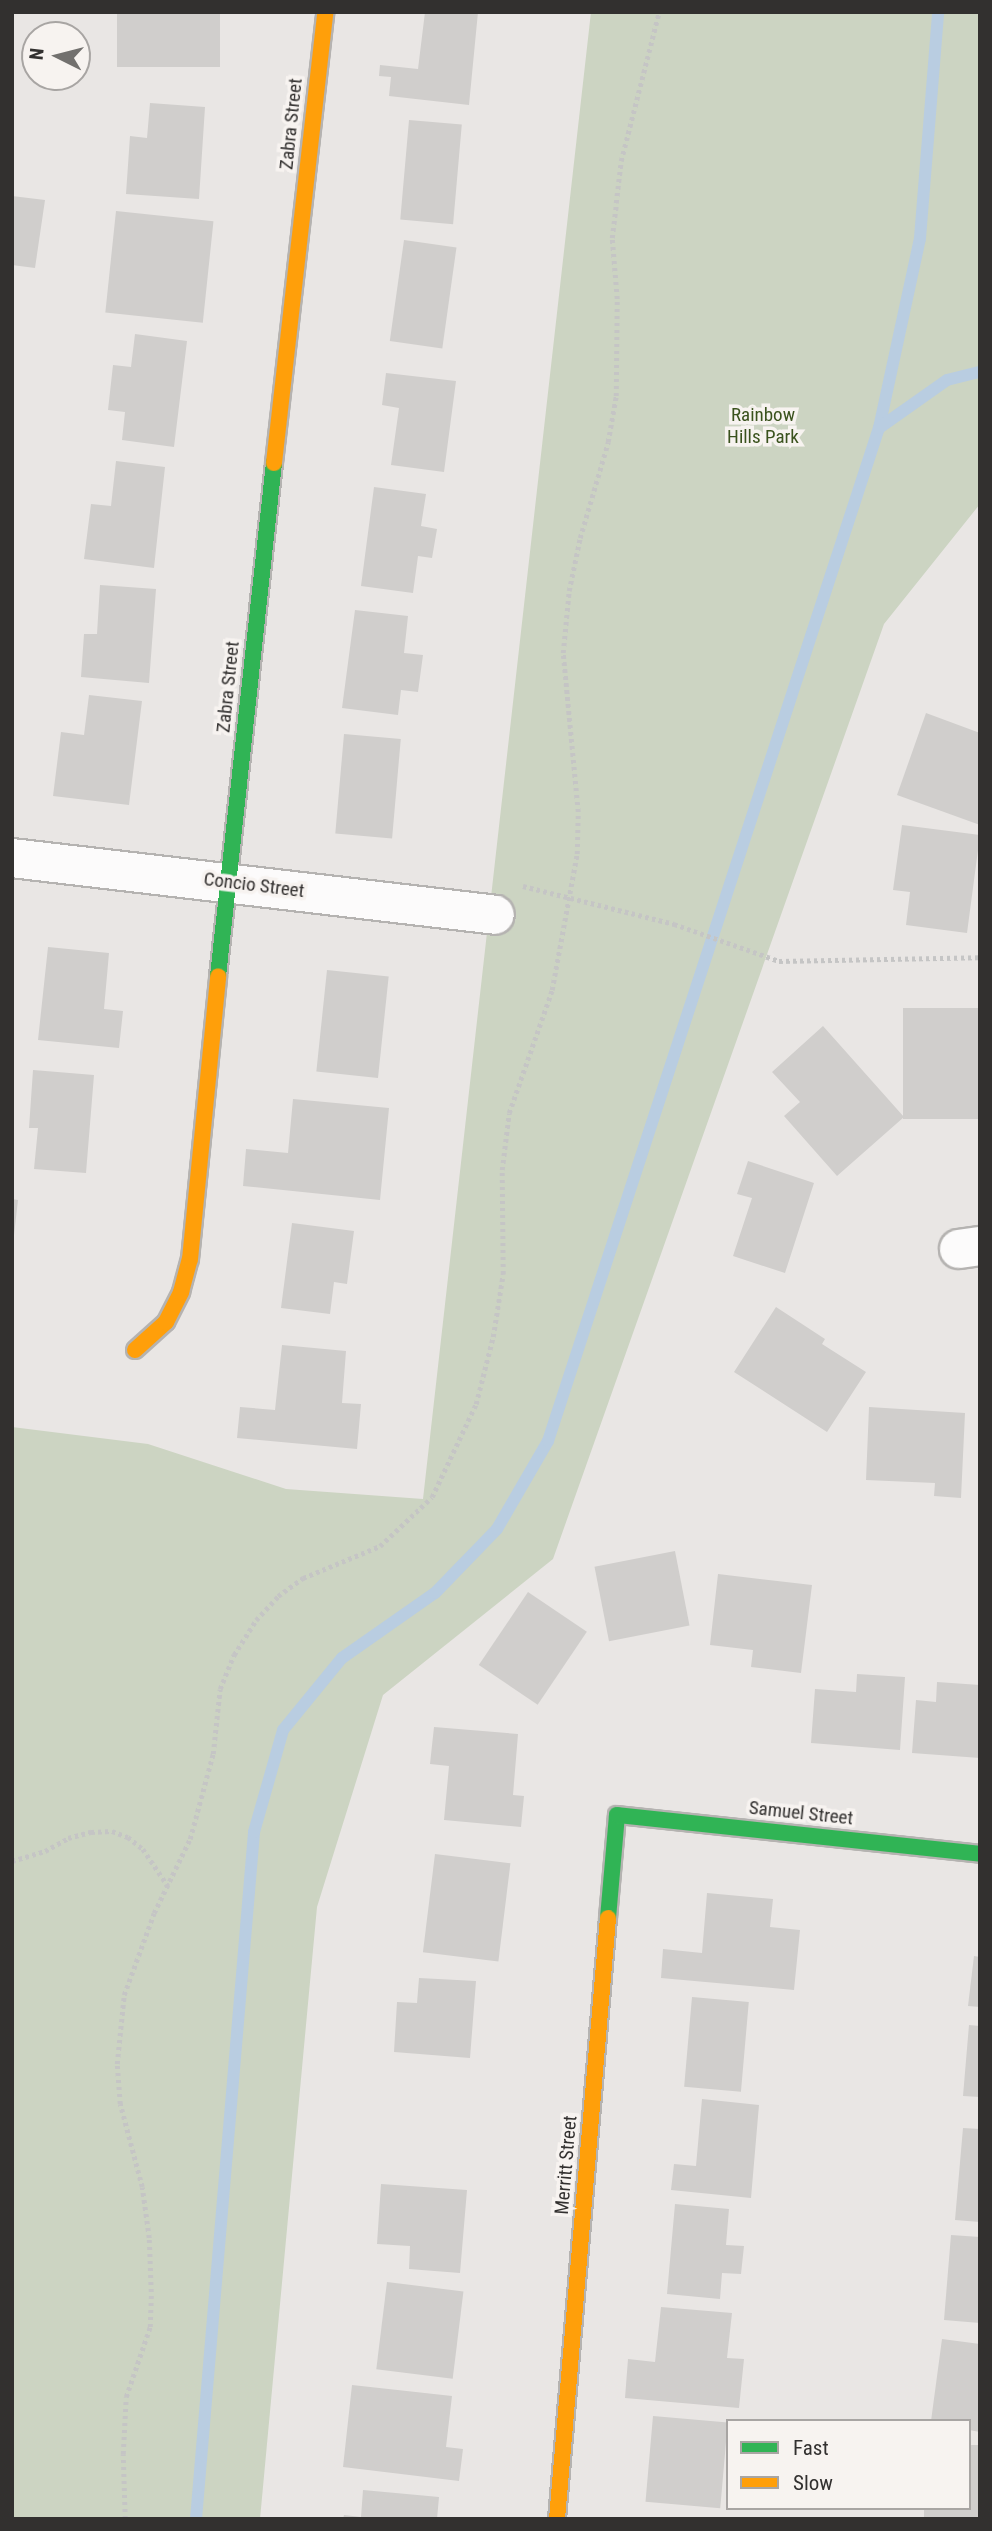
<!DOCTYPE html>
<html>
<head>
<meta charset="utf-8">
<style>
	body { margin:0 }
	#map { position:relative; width:992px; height:2531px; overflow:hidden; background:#e9e6e4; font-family:"Roboto Condensed",sans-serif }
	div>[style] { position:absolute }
	.green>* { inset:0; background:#ccd4c2 }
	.stream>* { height:12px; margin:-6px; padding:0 6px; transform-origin:6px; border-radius:6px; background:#b9cde1 }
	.building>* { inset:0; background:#d0cecc; transform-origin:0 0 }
	.path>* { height:4.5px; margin-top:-2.25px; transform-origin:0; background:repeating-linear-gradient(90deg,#c5c5c5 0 3.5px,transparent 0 7px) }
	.roads { filter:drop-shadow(2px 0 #b5b3b1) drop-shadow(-2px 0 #b5b3b1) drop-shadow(0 2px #b5b3b1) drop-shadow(0 -2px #b5b3b1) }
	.street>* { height:38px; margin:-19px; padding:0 19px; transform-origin:19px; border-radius:19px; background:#fcfbfb }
	.fast>* { height:16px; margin:-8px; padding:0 8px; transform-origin:8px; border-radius:8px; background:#30b455 }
	.slow>* { height:16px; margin:-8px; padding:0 8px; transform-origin:8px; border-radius:8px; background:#ff9f0a }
	span { translate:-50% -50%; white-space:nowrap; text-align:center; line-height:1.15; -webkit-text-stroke:7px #f7f3f0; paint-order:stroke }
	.street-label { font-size:19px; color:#32302f }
	.park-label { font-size:19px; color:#3a521d }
	.frame { position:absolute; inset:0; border:14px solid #32302f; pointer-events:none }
	.legend { position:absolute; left:726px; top:2419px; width:245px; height:91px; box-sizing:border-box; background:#f7f3f0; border:2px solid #a8a5a3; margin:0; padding:9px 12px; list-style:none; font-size:21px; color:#32302f }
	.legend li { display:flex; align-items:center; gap:14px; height:35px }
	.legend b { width:35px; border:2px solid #a8a5a3 }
	.north { position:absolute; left:21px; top:21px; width:70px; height:70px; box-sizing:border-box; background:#f7f3f0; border:2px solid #a8a5a3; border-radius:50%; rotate:276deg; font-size:19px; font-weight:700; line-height:28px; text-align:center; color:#32302f }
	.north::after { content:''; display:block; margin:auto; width:24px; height:32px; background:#72706e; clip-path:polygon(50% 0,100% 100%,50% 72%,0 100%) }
</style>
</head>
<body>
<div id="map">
	<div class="green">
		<div style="clip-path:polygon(591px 12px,980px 12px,980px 504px,884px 624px,553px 1559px,383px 1695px,317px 1907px,260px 2519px,12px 2519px,12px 1427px,148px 1444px,286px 1489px,423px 1499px)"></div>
	</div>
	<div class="stream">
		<div style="left:879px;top:428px;width:194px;rotate:-77.8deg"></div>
		<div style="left:920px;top:238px;width:227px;rotate:-85.4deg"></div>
		<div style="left:196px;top:2519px;width:689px;rotate:-85.17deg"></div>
		<div style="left:254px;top:1832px;width:106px;rotate:-74.1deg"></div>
		<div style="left:283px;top:1730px;width:93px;rotate:-50.7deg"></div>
		<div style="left:342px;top:1658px;width:113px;rotate:-35deg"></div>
		<div style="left:435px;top:1593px;width:89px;rotate:-45.9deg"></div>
		<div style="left:497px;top:1529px;width:102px;rotate:-59.9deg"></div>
		<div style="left:548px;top:1441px;width:1066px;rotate:-71.91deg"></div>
		<div style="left:879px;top:428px;width:83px;rotate:-35.2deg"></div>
		<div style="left:947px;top:380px;width:34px;rotate:-14deg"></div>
	</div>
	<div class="building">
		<div style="left:117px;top:12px;width:103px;height:55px"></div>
		<div style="clip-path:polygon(425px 12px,478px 12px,469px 105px,389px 96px,391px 77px,379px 76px,380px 65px,418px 69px)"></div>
		<div style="clip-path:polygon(150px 103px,205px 107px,199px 199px,126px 194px,130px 136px,147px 138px)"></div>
		<div style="left:409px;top:120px;width:53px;height:100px;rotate:5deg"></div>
		<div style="clip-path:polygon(12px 196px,45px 200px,35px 268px,12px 265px)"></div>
		<div style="left:116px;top:211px;width:98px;height:102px;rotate:6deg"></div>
		<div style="left:404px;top:240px;width:53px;height:102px;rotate:8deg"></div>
		<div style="clip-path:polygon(135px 334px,187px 341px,174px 447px,122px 440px,125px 412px,108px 410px,113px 365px,131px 367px)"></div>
		<div style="clip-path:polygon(386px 373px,456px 381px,444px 472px,391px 465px,399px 408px,382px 405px)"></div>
		<div style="clip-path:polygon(116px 461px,165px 467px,154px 568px,84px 559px,91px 504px,111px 506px)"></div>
		<div style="clip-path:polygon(374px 487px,426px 494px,421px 526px,437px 529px,432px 558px,418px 556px,413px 593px,361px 586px)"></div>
		<div style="clip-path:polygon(100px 585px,156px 589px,149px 683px,81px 677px,84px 634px,97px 634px)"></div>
		<div style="clip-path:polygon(355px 610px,408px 616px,404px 653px,423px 655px,418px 692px,401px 690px,398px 715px,342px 708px)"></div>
		<div style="clip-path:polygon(89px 695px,142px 701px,129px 805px,53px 796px,61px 732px,84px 735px)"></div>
		<div style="clip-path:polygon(926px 713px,980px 733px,980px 825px,897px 795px)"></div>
		<div style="left:344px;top:734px;width:57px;height:100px;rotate:5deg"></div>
		<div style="clip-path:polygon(902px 825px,980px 835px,967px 933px,906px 925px,910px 892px,893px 890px)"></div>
		<div style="clip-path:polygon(48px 947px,109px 953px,104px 1009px,123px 1011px,119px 1048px,38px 1040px)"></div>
		<div style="left:327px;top:970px;width:62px;height:102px;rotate:6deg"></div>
		<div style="left:980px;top:1008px;width:111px;height:77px;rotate:90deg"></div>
		<div style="clip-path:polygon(823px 1026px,904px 1117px,837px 1176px,784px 1116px,800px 1102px,772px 1072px)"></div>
		<div style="clip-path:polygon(33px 1070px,94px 1075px,86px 1173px,34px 1169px,38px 1128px,29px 1128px)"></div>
		<div style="clip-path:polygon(293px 1099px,389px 1108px,380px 1200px,243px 1186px,246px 1149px,288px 1153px)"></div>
		<div style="clip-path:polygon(748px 1161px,814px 1183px,785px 1273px,733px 1256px,752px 1198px,737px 1194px)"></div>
		<div style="clip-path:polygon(12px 1199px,18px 1200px,14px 1235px,12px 1235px)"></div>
		<div style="clip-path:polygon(292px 1223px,354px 1231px,347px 1284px,334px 1282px,330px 1314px,281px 1308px)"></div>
		<div style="clip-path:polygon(776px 1307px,825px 1339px,822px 1344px,866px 1372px,827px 1432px,734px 1372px)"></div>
		<div style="clip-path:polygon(282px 1345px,346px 1351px,342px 1403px,361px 1404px,357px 1449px,237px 1438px,240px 1407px,275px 1410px)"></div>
		<div style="clip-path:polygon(869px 1407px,965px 1413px,961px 1498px,934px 1496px,935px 1483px,866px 1480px)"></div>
		<div style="left:675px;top:1551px;width:76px;height:82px;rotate:79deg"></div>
		<div style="clip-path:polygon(718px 1574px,812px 1585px,801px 1673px,751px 1667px,753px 1650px,710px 1645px)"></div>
		<div style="left:528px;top:1592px;width:71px;height:88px;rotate:34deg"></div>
		<div style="clip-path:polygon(857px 1674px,905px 1677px,900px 1750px,811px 1743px,815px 1689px,856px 1692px)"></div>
		<div style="clip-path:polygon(937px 1682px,980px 1685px,980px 1758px,912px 1753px,916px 1700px,936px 1702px)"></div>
		<div style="clip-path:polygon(434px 1727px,518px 1734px,513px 1795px,524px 1796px,521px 1827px,444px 1820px,449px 1766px,430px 1764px)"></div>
		<div style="left:435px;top:1854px;width:76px;height:99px;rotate:7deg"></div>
		<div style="clip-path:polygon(707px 1893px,773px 1899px,770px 1927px,800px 1930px,794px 1990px,661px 1978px,663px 1949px,702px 1953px)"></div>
		<div style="clip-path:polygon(974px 1956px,980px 1957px,980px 2007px,968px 2006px)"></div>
		<div style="clip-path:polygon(419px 1978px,476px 1981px,470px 2058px,394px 2052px,397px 2002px,417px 2003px)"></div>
		<div style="left:692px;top:1997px;width:57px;height:90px;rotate:5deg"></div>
		<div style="clip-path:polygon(969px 2025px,980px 2026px,980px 2097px,963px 2096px)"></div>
		<div style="clip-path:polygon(702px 2099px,759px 2105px,751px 2198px,671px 2190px,674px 2164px,696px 2166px)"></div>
		<div style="clip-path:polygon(963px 2128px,980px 2129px,980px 2222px,955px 2220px)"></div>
		<div style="clip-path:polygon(381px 2184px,467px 2190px,460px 2273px,409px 2269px,410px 2246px,377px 2244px)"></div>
		<div style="clip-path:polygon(675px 2204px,729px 2209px,726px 2245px,744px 2246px,741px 2274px,722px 2273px,720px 2299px,667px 2294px)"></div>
		<div style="clip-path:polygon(951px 2235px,980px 2237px,980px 2323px,944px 2320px)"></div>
		<div style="left:387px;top:2282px;width:77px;height:88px;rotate:7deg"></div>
		<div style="clip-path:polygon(661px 2307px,732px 2313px,727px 2358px,744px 2359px,739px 2408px,625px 2398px,628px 2359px,655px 2362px)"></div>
		<div style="clip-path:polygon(942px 2339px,980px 2344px,980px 2432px,969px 2430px,969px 2421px,931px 2421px)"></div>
		<div style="clip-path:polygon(352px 2385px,452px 2396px,446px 2447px,463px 2449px,459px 2481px,343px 2467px)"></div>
		<div style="left:653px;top:2416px;width:75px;height:86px;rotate:5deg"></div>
		<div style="clip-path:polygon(969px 2445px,980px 2445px,980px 2519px,924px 2519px,924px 2508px,969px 2508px)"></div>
		<div style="clip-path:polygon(363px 2490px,439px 2497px,437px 2519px,343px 2519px,344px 2515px,361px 2517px)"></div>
	</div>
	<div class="path">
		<div style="left:523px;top:886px;width:156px;rotate:14.1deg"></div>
		<div style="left:674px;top:924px;width:111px;rotate:19.4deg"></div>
		<div style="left:779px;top:961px;width:201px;rotate:-1.1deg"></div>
		<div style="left:12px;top:1861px;width:34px;rotate:-17deg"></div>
		<div style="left:45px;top:1851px;width:26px;rotate:-29deg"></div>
		<div style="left:68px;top:1838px;width:24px;rotate:-15deg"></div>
		<div style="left:91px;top:1832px;width:21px;rotate:-3deg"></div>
		<div style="left:112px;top:1831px;width:17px;rotate:21deg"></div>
		<div style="left:128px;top:1837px;width:19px;rotate:39deg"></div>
		<div style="left:143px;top:1849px;width:45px;rotate:56deg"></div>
		<div style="left:125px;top:2519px;width:65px;rotate:-91.8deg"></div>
		<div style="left:123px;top:2454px;width:57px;rotate:-87deg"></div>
		<div style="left:126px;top:2397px;width:74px;rotate:-71.1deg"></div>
		<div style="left:150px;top:2327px;width:35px;rotate:-88deg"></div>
		<div style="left:151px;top:2292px;width:54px;rotate:-92.1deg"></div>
		<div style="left:149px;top:2238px;width:51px;rotate:-97.8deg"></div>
		<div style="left:142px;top:2187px;width:86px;rotate:-104.8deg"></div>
		<div style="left:120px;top:2104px;width:40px;rotate:-94.3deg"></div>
		<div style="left:117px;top:2064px;width:69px;rotate:-84.2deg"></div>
		<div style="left:124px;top:1995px;width:87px;rotate:-69.9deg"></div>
		<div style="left:154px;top:1913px;width:82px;rotate:-64.1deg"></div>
		<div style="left:190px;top:1839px;width:88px;rotate:-74.9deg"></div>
		<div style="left:213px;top:1754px;width:65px;rotate:-83.9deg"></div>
		<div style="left:220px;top:1689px;width:37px;rotate:-68deg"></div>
		<div style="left:234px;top:1655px;width:41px;rotate:-57.8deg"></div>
		<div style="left:256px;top:1620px;width:33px;rotate:-47deg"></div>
		<div style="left:278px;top:1596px;width:31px;rotate:-36deg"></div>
		<div style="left:303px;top:1578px;width:83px;rotate:-22.6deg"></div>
		<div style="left:380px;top:1546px;width:71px;rotate:-43.3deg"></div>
		<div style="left:432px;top:1497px;width:103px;rotate:-64.7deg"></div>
		<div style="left:476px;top:1404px;width:69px;rotate:-75.8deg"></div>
		<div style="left:493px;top:1337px;width:64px;rotate:-81deg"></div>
		<div style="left:503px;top:1274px;width:104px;rotate:-90.6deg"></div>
		<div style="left:502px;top:1170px;width:57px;rotate:-83deg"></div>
		<div style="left:509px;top:1113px;width:130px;rotate:-70.7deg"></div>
		<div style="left:552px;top:990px;width:138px;rotate:-79.6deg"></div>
		<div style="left:577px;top:854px;width:42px;rotate:-88.6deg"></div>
		<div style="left:578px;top:812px;width:160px;rotate:-95.4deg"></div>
		<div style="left:563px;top:653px;width:62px;rotate:-84.5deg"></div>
		<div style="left:569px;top:591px;width:54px;rotate:-78.3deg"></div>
		<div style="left:580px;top:538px;width:100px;rotate:-73.7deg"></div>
		<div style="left:608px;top:442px;width:47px;rotate:-80.1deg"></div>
		<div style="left:616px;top:396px;width:97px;rotate:-89.4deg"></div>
		<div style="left:617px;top:299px;width:61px;rotate:-94.7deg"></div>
		<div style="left:612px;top:238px;width:35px;rotate:-83deg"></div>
		<div style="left:616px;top:203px;width:42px;rotate:-83.2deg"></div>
		<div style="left:621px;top:161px;width:154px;rotate:-75.7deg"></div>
	</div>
	<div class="roads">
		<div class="street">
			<div style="left:12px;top:858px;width:486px;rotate:6.7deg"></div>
			<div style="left:959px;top:1249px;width:21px;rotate:-8deg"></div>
		</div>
		<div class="fast">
			<div style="left:218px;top:976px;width:516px;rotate:-83.77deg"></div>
			<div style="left:608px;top:1918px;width:103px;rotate:-85deg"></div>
			<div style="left:617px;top:1815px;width:365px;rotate:6.1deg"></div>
		</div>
		<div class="slow">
			<div style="left:274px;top:463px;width:454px;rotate:-83.5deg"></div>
			<div style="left:135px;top:1350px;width:42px;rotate:-42.1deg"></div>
			<div style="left:166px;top:1322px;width:34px;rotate:-63deg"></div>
			<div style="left:181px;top:1292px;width:34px;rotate:-75deg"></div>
			<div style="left:190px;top:1259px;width:284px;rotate:-84.3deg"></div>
			<div style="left:557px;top:2519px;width:603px;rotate:-85.15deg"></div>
		</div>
	</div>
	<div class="street-label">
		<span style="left:291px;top:124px;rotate:-84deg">Zabra Street</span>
		<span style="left:228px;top:687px;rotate:-84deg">Zabra Street</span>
		<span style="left:254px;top:885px;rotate:7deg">Concio Street</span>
		<span style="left:801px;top:1813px;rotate:6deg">Samuel Street</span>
		<span style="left:566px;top:2165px;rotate:-85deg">Merritt Street</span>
	</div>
	<div class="park-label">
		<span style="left:763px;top:426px">Rainbow<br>Hills Park</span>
	</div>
	<div class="frame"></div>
	<ul class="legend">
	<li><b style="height:9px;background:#30b455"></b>Fast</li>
	<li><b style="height:9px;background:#ff9f0a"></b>Slow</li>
	</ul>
	<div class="north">N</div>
</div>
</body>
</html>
